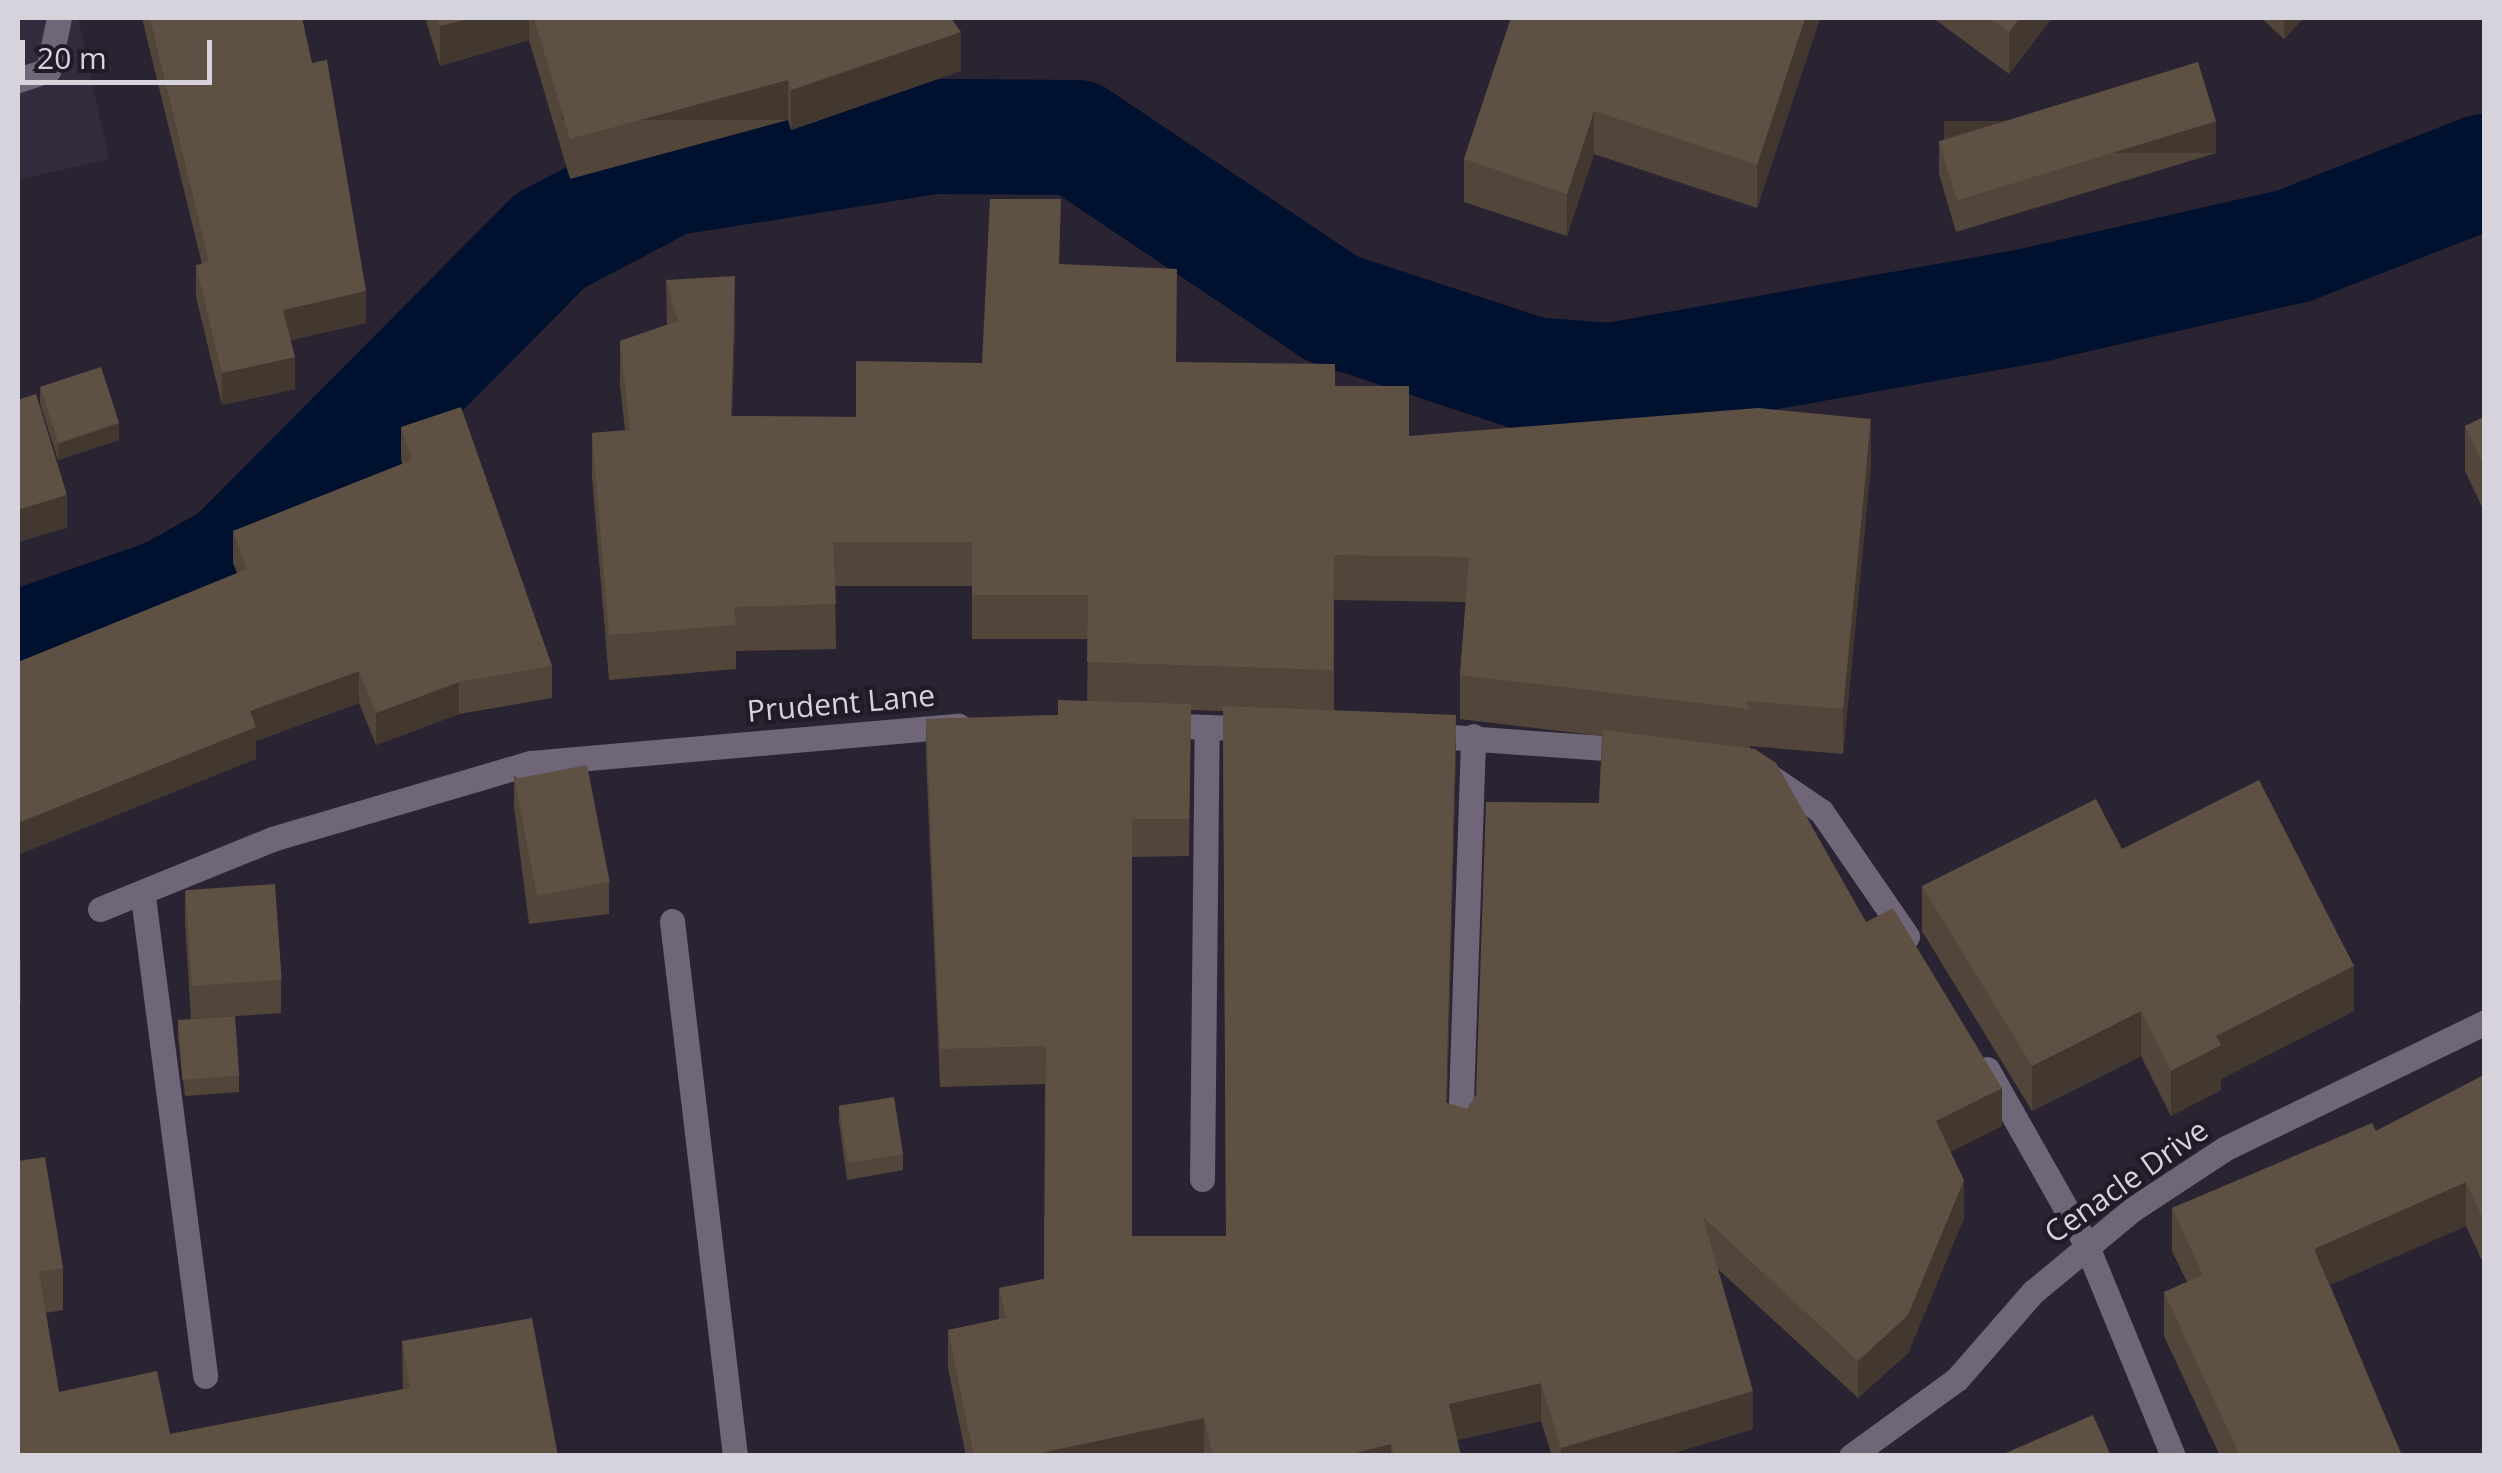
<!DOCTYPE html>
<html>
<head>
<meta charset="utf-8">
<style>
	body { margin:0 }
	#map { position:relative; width:2502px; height:1473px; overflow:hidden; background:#2a2432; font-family:"Open Sans",sans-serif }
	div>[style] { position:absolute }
	.built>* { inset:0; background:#342b3f }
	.river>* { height:115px; margin:-57.5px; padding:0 57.5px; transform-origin:57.5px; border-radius:57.5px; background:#00102f }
	.service>* { height:25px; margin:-12.5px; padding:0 12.5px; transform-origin:12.5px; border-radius:12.5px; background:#6f6778 }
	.minor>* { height:25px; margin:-12.5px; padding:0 12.5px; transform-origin:12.5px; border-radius:12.5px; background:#6f6778 }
	.tertiary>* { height:25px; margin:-12.5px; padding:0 12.5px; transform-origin:12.5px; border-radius:12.5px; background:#6f6778 }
	.wall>* { inset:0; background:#52453a }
	.shaded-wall>* { inset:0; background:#423830; transform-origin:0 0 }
	.building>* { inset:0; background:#5f5044; transform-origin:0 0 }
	span { translate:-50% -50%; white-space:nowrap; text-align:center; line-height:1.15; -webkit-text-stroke:9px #211a28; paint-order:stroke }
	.street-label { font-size:30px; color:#d7d3dd }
	.frame { position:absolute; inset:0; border:20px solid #d7d3dd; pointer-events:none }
	.scale { position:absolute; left:20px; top:40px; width:192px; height:45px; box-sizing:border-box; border:5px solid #d7d3dd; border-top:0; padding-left:12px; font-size:30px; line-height:35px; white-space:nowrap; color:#d7d3dd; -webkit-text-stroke:8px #211a28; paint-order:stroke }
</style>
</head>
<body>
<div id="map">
	<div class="built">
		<div style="clip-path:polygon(18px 18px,78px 18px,109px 159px,18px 180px)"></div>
	</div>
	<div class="river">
		<div style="left:18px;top:648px;width:160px;rotate:-19.3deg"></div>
		<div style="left:169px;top:595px;width:75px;rotate:-29.6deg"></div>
		<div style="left:234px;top:558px;width:448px;rotate:-45.2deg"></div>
		<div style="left:550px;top:240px;width:133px;rotate:-27.7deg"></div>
		<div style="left:668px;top:178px;width:268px;rotate:-9deg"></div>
		<div style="left:933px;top:136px;width:143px;rotate:0.4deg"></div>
		<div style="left:1076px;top:137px;width:307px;rotate:33.8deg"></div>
		<div style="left:1331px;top:308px;width:212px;rotate:18.2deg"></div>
		<div style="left:1532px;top:374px;width:78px;rotate:4.4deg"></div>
		<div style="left:1610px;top:380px;width:432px;rotate:-10.1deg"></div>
		<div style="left:2035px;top:304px;width:266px;rotate:-12.8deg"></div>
		<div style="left:2294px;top:245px;width:204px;rotate:-21.3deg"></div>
	</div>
	<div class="service">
		<div style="left:18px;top:80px;width:32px;rotate:-18deg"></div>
		<div style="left:48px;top:70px;width:53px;rotate:-78.1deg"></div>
		<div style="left:143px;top:897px;width:483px;rotate:82.6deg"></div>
		<div style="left:672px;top:921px;width:539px;rotate:83.28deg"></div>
	</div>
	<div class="minor">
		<div style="left:1158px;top:725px;width:100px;rotate:2.3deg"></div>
		<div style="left:1423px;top:735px;width:210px;rotate:4.1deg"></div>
		<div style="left:1765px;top:773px;width:68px;rotate:34.2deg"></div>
		<div style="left:1821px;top:811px;width:152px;rotate:55.5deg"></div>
		<div style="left:100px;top:909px;width:186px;rotate:-22.1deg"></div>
		<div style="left:272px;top:839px;width:270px;rotate:-16.4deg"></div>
		<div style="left:531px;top:763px;width:429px;rotate:-5deg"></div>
		<div style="left:1987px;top:1069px;width:201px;rotate:60.5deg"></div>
		<div style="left:2086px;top:1244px;width:229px;rotate:67.7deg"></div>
		<div style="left:1460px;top:1132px;width:396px;rotate:-88.1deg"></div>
		<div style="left:1202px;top:1179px;width:452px;rotate:-89.4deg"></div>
	</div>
	<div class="tertiary">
		<div style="left:1851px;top:1456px;width:131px;rotate:-36deg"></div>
		<div style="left:1957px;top:1379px;width:116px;rotate:-48.9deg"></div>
		<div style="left:2033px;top:1292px;width:130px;rotate:-39.7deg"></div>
		<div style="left:2133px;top:1209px;width:111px;rotate:-33.3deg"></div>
		<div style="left:2226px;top:1148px;width:287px;rotate:-25.9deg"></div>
	</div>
	<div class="wall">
		<div style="clip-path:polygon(142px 18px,302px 18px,366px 323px,291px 340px,295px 389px,222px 405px,196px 297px,196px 265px,202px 264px)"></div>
		<div style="clip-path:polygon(425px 18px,951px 18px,961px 71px,791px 130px,788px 120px,570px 179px,529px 40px,440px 66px)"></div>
		<div style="clip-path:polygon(1511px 18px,1820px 18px,1757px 208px,1594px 154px,1567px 236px,1464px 202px,1464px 159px)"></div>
		<div style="clip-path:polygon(1933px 18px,2052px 18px,2009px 74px)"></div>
		<div style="clip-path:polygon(2261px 18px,2304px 18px,2284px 39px)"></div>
		<div style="clip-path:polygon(1939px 141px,2216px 153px,1956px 232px,1939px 174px)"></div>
		<div style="clip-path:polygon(evenodd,666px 280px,735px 321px,732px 416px,856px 417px,982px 363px,1176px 362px,1335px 386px,1409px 436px,1871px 464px,1843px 754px,1750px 746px,1750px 748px,2002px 1126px,1950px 1152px,1964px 1218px,1908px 1353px,1858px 1398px,1718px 1269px,1753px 1429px,1664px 1456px,1552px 1456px,1541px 1421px,1457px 1440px,1461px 1456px,966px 1456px,948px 1368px,948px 1330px,999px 1319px,999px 1288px,1044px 1279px,1045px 1084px,940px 1087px,926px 757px,926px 719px,1058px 715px,1087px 701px,1088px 639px,972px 639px,972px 586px,835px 586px,836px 649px,736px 651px,736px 669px,609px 680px,592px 477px,592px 433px,625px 430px,620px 385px,620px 341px,667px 325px,666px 280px,1334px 600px,1466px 602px,1460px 675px,1460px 719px,1602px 736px,1599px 803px,1476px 1095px,1467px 1109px,1447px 1103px,1456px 752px,1334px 710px,1334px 600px,666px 280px,1191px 710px,1223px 711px,1226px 1236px,1132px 1236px,1132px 857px,1189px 856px,1191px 710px)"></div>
		<div style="clip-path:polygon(40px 387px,119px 440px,58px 460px,40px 404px)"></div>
		<div style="clip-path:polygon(2484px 417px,2484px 511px,2465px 471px,2465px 426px)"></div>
		<div style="clip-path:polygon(401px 427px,552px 666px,552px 698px,459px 714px,376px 745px,359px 703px,256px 741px,256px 759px,237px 573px,233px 563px,233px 531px,402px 464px,401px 459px)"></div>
		<div style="clip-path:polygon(514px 775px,609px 882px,609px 914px,529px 924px,514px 807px)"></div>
		<div style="clip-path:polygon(2122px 849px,2354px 1011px,2221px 1079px,2221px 1090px,2171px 1116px,2141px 1056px,2032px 1111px,1922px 931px,1922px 886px)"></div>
		<div style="clip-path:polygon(185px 891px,281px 980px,281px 1013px,191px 1019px,185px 923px)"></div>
		<div style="clip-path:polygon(178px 1020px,239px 1076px,239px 1092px,185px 1096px,178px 1037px)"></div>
		<div style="clip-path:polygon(2484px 1075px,2484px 1265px,2466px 1226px,2330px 1285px,2402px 1456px,2220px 1456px,2164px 1336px,2164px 1292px,2187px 1282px,2172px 1251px,2172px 1208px,2376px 1131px)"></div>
		<div style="clip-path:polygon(839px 1106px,903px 1154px,903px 1170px,847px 1180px,839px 1122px)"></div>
		<div style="clip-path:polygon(18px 1161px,63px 1268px,63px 1310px,46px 1313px,59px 1392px,170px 1434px,403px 1389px,402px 1341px,558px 1456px,18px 1456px)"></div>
	</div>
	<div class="shaded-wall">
		<div style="clip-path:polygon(471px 18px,529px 18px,529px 40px,440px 66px,440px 26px)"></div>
		<div style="clip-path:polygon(1805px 18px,1820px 18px,1757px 208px,1757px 165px)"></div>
		<div style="clip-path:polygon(2020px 18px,2052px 18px,2009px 74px,2009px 32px)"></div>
		<div style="clip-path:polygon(2284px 18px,2304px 18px,2284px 39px)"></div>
		<div style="clip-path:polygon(961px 32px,961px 71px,791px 130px,791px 90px)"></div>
		<div style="left:788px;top:80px;width:40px;height:226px;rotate:90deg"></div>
		<div style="clip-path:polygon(1594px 111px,1594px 154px,1567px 236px,1567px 194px)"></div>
		<div style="left:2216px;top:121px;width:32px;height:272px;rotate:90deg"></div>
		<div style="clip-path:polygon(735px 276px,735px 321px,731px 460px,731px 416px)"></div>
		<div style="clip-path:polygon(366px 291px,366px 323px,283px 342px,283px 310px)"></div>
		<div style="clip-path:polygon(295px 357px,295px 389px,222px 405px,222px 373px)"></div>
		<div style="clip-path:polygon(1871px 419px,1871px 464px,1843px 754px,1843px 709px)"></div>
		<div style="clip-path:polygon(119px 423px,119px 440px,58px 460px,58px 444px)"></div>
		<div style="clip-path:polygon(67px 495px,67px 528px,18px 542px,18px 510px)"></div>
		<div style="clip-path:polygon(359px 671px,359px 703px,256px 741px,256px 759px,18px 855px,18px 823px,250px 711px)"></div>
		<div style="clip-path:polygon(459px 682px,459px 714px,376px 745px,376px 713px)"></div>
		<div style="clip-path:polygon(1456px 715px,1456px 752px,1446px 1140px,1446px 1103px)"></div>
		<div style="left:21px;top:960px;width:45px;height:3px;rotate:90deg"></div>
		<div style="clip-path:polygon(2354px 966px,2354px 1011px,2221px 1079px,2221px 1090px,2171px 1116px,2171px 1071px,2216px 1036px)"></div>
		<div style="clip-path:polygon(2141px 1011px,2141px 1056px,2032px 1111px,2032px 1066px)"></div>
		<div style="clip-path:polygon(2002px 1088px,2002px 1126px,1936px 1159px,1936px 1121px)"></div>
		<div style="clip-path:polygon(1964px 1180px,1964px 1218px,1908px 1353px,1858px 1398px,1858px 1361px)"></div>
		<div style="clip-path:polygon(2466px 1182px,2466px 1226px,2314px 1292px,2314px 1249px)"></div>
		<div style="clip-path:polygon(1541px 1383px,1541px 1421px,1449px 1442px,1449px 1404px)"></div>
		<div style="clip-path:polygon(1753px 1391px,1753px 1429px,1664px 1456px,1561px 1456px,1561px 1448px)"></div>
		<div style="clip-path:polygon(1204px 1418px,1204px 1456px,1027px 1456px)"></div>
		<div style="clip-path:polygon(1391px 1444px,1391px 1456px,1343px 1456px)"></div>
	</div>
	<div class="building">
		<div style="clip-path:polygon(150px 18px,302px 18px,312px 63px,327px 60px,366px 291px,283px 310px,295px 357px,222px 373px,196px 265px,209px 262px)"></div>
		<div style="clip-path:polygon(437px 18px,471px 18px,440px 26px)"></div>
		<div style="clip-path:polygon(534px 18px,951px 18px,961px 32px,791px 90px,788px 80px,570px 139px)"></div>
		<div style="clip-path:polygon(1511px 18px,1805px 18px,1757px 165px,1594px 111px,1567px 194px,1464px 159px)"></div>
		<div style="clip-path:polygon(1990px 18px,2020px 18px,2009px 32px)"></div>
		<div style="left:2198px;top:62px;width:62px;height:271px;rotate:73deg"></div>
		<div style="clip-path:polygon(990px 199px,1061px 199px,1059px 264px,1177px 269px,1176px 362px,1335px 364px,1335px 386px,1409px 386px,1409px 436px,1758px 408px,1871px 419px,1843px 709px,1745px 701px,1750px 709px,1460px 675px,1469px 557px,1334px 555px,1333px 670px,1087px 662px,1088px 595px,972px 595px,972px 542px,833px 542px,836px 604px,734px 607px,736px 625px,609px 635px,592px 433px,630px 430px,620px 341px,678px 321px,666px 280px,735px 276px,731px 416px,856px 417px,856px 361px,982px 363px)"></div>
		<div style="left:101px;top:367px;width:59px;height:64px;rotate:72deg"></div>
		<div style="clip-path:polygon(36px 394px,67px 495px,18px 510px,18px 400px)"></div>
		<div style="clip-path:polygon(461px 407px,552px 666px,459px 682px,376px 713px,359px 671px,250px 711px,256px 727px,18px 823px,18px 662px,247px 569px,233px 531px,412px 460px,401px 427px)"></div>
		<div style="clip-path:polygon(2484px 417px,2484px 466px,2465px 426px)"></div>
		<div style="clip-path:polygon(1058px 700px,1191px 704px,1189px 819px,1132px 819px,1132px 1236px,1226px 1236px,1223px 706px,1456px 715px,1446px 1103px,1467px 1109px,1476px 1095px,1486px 802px,1599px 803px,1603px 730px,1755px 749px,1776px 763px,1866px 922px,1893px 908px,2002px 1088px,1936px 1121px,1964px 1180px,1908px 1315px,1858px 1361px,1703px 1217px,1753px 1391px,1561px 1448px,1541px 1383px,1449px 1404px,1461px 1456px,1394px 1456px,1391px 1444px,1343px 1456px,1213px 1456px,1204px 1418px,1027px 1456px,974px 1456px,948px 1330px,1006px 1318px,999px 1288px,1044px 1279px,1046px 1046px,940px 1049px,926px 719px,1058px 715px)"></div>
		<div style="left:587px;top:765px;width:119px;height:74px;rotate:79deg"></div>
		<div style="clip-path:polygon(2259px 780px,2354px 966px,2216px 1036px,2221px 1045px,2171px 1071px,2141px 1011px,2032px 1066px,1922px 886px,2096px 799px,2122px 849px)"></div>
		<div style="left:275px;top:884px;width:96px;height:90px;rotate:86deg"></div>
		<div style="left:235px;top:1016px;width:60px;height:57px;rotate:86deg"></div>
		<div style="clip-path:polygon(2484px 1075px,2484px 1221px,2466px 1182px,2314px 1249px,2402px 1456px,2240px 1456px,2164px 1292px,2203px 1275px,2172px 1208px,2372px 1123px,2376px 1131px)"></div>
		<div style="left:894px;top:1097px;width:58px;height:56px;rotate:81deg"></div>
		<div style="clip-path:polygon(45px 1157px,63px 1268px,39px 1272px,59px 1392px,157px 1371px,170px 1434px,410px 1388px,402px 1341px,532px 1318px,558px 1456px,18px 1456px,18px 1161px)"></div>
		<div style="clip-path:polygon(2093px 1415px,2111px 1456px,1999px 1456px)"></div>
	</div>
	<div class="street-label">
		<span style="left:841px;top:703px;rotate:-5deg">Prudent Lane</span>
		<span style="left:2126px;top:1181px;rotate:-35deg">Cenacle Drive</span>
	</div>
	<div class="frame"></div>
	<div class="scale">20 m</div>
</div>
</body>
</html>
